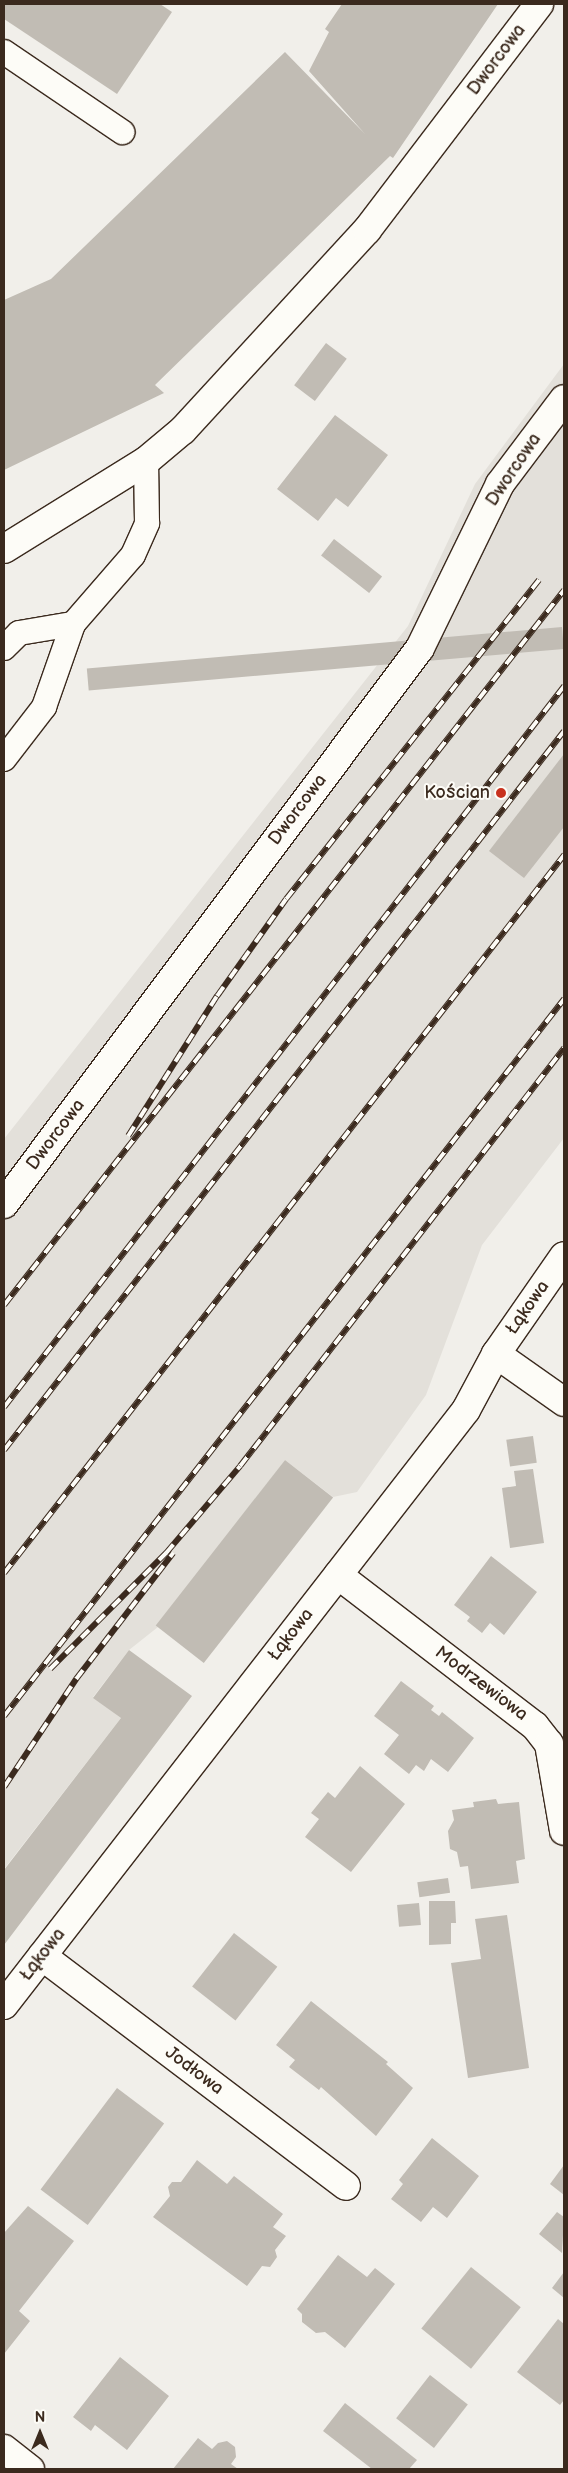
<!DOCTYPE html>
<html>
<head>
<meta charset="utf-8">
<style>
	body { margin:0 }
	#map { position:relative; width:568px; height:2473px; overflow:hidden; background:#f1efea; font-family:"Balsamiq Sans",sans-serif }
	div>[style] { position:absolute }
	.built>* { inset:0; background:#e3e0da }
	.building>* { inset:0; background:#c1bcb4; transform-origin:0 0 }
	.roads { filter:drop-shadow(1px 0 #3b2a1e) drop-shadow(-1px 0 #3b2a1e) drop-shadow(0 1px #3b2a1e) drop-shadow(0 -1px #3b2a1e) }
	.service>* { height:24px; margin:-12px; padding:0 12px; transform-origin:12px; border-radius:12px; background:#fdfcf7 }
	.minor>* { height:28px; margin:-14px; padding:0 14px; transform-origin:14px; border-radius:14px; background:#fdfcf7 }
	.rail>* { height:5.5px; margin-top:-2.75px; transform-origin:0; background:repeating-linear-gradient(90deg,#fdfcf7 0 11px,#3b2a1e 0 22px); box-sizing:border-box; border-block:1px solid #3b2a1e }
	.dots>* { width:14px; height:14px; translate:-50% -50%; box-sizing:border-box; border:2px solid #fdfcf7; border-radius:50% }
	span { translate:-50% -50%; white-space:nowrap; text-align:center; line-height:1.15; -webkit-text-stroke:4px #fdfcf7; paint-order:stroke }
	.street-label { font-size:18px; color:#3b2a1e }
	.poi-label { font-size:18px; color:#3b2a1e }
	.right { translate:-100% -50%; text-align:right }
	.frame { position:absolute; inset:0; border:5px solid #3b2a1e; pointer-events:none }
	.north { position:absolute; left:15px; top:2408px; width:50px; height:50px; -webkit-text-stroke:4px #fdfcf7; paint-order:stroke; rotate:0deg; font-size:14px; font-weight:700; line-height:20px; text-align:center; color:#3b2a1e }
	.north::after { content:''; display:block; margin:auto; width:18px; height:22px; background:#3b2a1e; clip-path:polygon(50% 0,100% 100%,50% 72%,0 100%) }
</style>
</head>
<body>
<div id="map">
	<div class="built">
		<div style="clip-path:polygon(564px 364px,564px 1138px,482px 1245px,426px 1395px,357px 1492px,333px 1497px,285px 1460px,158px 1627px,129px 1650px,93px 1697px,121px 1718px,4px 1869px,4px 1139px,408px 626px,475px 484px)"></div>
	</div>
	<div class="building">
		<div style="clip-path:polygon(4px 4px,160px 4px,172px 12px,117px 94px,4px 19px)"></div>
		<div style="clip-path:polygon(342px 4px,498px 4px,393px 158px,390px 156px,155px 385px,164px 393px,4px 470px,4px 300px,51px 279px,285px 52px,365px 134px,309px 71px,329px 32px,325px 29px)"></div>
		<div style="left:326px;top:343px;width:26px;height:53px;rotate:37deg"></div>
		<div style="clip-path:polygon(335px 415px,388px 455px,348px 507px,336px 498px,318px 521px,277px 489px)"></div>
		<div style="left:334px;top:539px;width:61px;height:21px;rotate:38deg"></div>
		<div style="left:562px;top:627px;width:22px;height:477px;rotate:85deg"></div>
		<div style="clip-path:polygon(564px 754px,564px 827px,524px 878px,489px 851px)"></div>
		<div style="left:533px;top:1436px;width:27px;height:27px;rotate:82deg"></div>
		<div style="left:285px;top:1460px;width:61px;height:210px;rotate:38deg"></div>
		<div style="clip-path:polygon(533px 1469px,544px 1543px,510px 1548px,502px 1488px,516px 1486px,514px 1471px)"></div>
		<div style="clip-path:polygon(491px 1556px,537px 1592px,504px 1635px,490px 1623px,482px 1633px,467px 1621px,470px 1617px,454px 1605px)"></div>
		<div style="clip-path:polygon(129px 1650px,192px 1696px,4px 1945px,4px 1870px,121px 1718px,93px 1698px)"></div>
		<div style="clip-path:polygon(401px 1681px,434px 1706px,431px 1710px,439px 1716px,442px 1712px,474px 1738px,448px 1772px,431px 1759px,424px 1771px,416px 1765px,409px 1774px,384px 1754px,399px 1735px,374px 1716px)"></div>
		<div style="clip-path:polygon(360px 1766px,405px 1804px,351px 1872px,305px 1837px,319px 1819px,311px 1813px,328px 1792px,335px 1798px)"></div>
		<div style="clip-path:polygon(496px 1799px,498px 1804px,519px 1802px,525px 1859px,516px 1861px,519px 1883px,471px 1889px,468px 1866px,460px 1867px,457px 1852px,450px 1849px,448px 1831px,454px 1820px,452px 1810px,474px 1807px,473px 1802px)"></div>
		<div style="left:448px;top:1878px;width:15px;height:31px;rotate:82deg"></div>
		<div style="clip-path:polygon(429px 1901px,455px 1901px,456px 1923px,451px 1923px,451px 1944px,429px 1945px)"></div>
		<div style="left:419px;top:1903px;width:22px;height:22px;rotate:85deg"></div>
		<div style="clip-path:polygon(507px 1915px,529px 2068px,468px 2078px,451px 1963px,481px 1959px,475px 1919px)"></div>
		<div style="left:234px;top:1933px;width:55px;height:68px;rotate:38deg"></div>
		<div style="clip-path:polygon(311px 2001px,388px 2062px,386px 2064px,413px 2088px,376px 2136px,321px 2087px,319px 2090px,289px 2067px,295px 2060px,276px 2045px)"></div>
		<div style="left:117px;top:2088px;width:59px;height:127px;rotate:37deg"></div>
		<div style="clip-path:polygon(432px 2138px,479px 2176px,447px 2218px,433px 2207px,421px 2222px,391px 2199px,403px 2184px,399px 2180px)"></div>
		<div style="clip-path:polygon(197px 2160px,227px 2184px,234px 2176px,283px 2214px,273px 2227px,286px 2236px,275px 2250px,277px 2257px,270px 2267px,262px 2266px,247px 2286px,153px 2217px,170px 2196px,168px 2187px,172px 2182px,181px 2182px)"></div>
		<div style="clip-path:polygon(564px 2165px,564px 2195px,550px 2184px)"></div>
		<div style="clip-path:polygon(28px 2206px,74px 2241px,19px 2311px,30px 2321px,4px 2354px,4px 2233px)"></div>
		<div style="clip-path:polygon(557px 2212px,564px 2217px,562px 2253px,539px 2234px)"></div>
		<div style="clip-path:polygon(338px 2255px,367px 2277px,375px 2268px,395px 2284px,345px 2348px,325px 2332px,316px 2333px,302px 2322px,302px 2314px,297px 2309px)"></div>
		<div style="left:471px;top:2267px;width:64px;height:79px;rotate:39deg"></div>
		<div style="clip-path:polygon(564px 2272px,564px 2298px,552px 2288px)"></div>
		<div style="clip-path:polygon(558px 2319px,564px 2324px,564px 2400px,560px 2405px,517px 2372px)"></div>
		<div style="clip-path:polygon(120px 2357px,169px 2396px,127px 2450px,95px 2425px,91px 2431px,73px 2417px)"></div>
		<div style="left:430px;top:2375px;width:48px;height:55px;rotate:38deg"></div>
		<div style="clip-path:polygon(345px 2403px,417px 2460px,409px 2469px,372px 2469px,323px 2431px)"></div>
		<div style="clip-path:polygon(198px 2438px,212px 2449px,218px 2443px,227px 2441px,235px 2447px,236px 2457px,231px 2464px,238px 2469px,173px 2469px)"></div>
	</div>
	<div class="roads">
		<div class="service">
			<div style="left:4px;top:52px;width:143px;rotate:34.1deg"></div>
			<div style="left:4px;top:648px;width:21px;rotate:-45deg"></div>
			<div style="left:19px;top:633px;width:55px;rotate:-9.5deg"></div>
			<div style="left:4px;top:759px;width:66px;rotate:-52.4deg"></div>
			<div style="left:44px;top:707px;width:88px;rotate:-70.7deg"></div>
			<div style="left:73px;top:624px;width:91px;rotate:-49deg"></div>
			<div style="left:133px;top:555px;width:35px;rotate:-66deg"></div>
			<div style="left:147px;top:523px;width:62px;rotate:-90.9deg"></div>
		</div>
		<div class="minor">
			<div style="left:4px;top:549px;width:167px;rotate:-31.8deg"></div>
			<div style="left:146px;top:461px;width:48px;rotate:-40deg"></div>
			<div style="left:183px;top:430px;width:272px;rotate:-47.4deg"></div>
			<div style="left:367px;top:230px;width:284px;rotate:-52.7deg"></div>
			<div style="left:4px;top:1204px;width:694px;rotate:-53.2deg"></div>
			<div style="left:420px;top:648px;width:182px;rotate:-64deg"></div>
			<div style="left:500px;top:484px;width:106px;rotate:-53deg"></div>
			<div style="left:496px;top:1354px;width:83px;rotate:35.2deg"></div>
			<div style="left:338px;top:1575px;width:248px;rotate:37.5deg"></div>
			<div style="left:535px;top:1726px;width:23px;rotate:52deg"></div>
			<div style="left:549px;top:1744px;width:88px;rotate:80.2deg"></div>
			<div style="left:42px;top:1956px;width:381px;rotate:37.1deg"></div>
			<div style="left:4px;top:2005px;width:753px;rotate:-52.17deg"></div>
			<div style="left:466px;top:1410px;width:64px;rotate:-61.8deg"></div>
			<div style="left:496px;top:1354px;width:119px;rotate:-55.2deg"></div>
			<div style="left:4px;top:2449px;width:33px;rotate:38deg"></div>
		</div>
	</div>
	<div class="rail">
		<div style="left:128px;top:1136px;width:166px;rotate:-57.6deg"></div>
		<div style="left:217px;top:996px;width:119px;rotate:-54.6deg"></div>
		<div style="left:286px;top:899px;width:407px;rotate:-51.6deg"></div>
		<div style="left:4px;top:1305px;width:908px;rotate:-51.93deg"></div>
		<div style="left:4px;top:1407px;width:913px;rotate:-52.16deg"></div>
		<div style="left:4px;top:1450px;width:911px;rotate:-52.09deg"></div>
		<div style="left:4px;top:1573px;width:911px;rotate:-52.05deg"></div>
		<div style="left:50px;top:1669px;width:164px;rotate:-45deg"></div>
		<div style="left:166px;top:1553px;width:114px;rotate:-49.6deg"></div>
		<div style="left:240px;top:1466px;width:529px;rotate:-52.22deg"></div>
		<div style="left:4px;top:1716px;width:910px;rotate:-52.01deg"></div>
		<div style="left:4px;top:1787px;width:130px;rotate:-56.3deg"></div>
		<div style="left:76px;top:1679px;width:159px;rotate:-52.4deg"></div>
	</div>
	<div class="dots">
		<div style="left:501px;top:793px;background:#c8321e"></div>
	</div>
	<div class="street-label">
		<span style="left:497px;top:60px;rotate:-53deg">Dworcowa</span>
		<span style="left:514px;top:470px;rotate:-56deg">Dworcowa</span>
		<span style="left:298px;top:810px;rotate:-53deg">Dworcowa</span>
		<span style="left:56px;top:1135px;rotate:-53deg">Dworcowa</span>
		<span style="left:528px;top:1308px;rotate:-55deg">Łąkowa</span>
		<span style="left:291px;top:1635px;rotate:-52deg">Łąkowa</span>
		<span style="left:481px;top:1684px;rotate:37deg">Modrzewiowa</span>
		<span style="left:43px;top:1955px;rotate:-52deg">Łąkowa</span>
		<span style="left:194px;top:2071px;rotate:37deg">Jodłowa</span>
	</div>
	<div class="poi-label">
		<span class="right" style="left:490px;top:793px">Kościan</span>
	</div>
	<div class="frame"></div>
	<div class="north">N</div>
</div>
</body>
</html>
